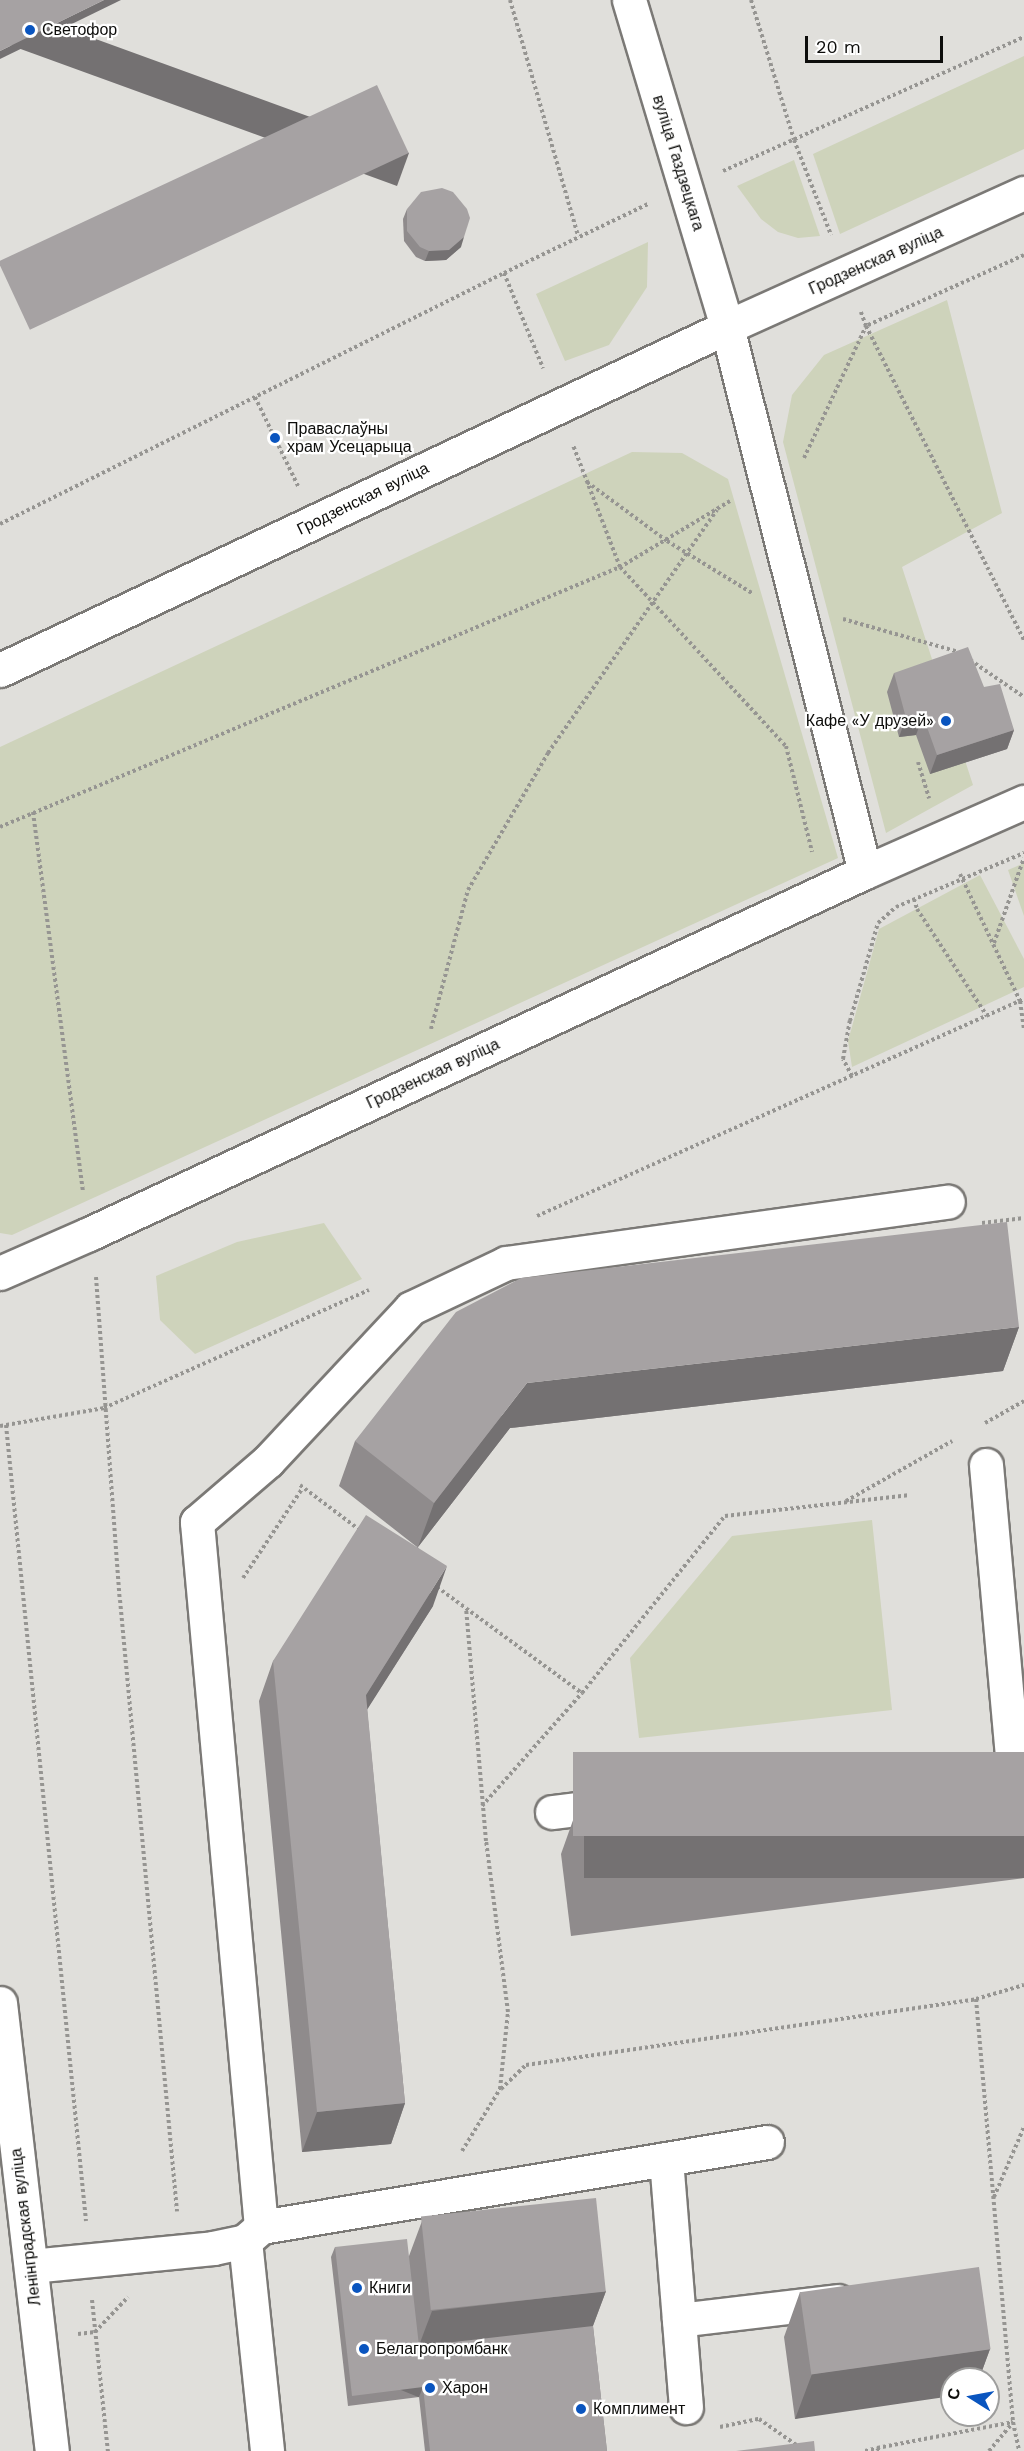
<!DOCTYPE html>
<html>
<head>
<meta charset="utf-8">
<style>
	body { margin:0 }
	#map { position:relative; width:1024px; height:2451px; overflow:hidden; background:#e0dfdb; font-family:"Work Sans",sans-serif }
	div>[style] { position:absolute }
	.green>* { inset:0; background:#ced3bb }
	.path>* { height:4px; margin-top:-2px; transform-origin:0; background:repeating-linear-gradient(90deg,#969592 0 3px,transparent 0 6px) }
	.roads { filter:drop-shadow(2px 0 #7b7976) drop-shadow(-2px 0 #7b7976) drop-shadow(0 2px #7b7976) drop-shadow(0 -2px #7b7976) }
	.minor>* { height:33px; margin:-16.5px; padding:0 16.5px; transform-origin:16.5px; border-radius:16.5px; background:#fff }
	.major>* { height:33px; margin:-16.5px; padding:0 16.5px; transform-origin:16.5px; border-radius:16.5px; background:#fff }
	.wall>* { inset:0; background:#8f8b8c }
	.shaded-wall>* { inset:0; background:#747172; transform-origin:0 0 }
	.building>* { inset:0; background:#a6a2a3; transform-origin:0 0 }
	.dots>* { width:16px; height:16px; translate:-50% -50%; box-sizing:border-box; border:3px solid #fff; border-radius:50% }
	span { translate:-50% -50%; white-space:nowrap; text-align:center; line-height:1.15; -webkit-text-stroke:4.5px #fff; paint-order:stroke }
	.poi-label { font-size:16px; color:#0d0d0b }
	.left { translate:0 -50%; text-align:left }
	.right { translate:-100% -50%; text-align:right }
	.street-label { font-size:16px; color:#0d0d0b }
	.north { position:absolute; left:940px; top:2367px; width:60px; height:60px; box-sizing:border-box; background:#fff; border:2px solid #9e9e9d; border-radius:50%; rotate:281deg; font-size:16px; font-weight:700; line-height:24px; text-align:center; color:#0d0d0b }
	.north::after { content:''; display:block; margin:auto; width:21px; height:27px; background:#0a55bf; clip-path:polygon(50% 0,100% 100%,50% 72%,0 100%) }
	.scale { position:absolute; left:805px; top:36px; width:138px; height:27px; box-sizing:border-box; border:3px solid #0d0d0b; border-top:0; padding-left:8px; font-size:18px; line-height:21px; white-space:nowrap; color:#0d0d0b; -webkit-text-stroke:4px #fff; paint-order:stroke }
</style>
</head>
<body>
<div id="map">
	<div class="green">
		<div style="clip-path:polygon(1024px 56px,1024px 149px,840px 234px,813px 154px)"></div>
		<div style="clip-path:polygon(794px 160px,820px 236px,798px 238px,778px 232px,761px 219px,737px 186px)"></div>
		<div style="clip-path:polygon(648px 242px,647px 287px,609px 345px,565px 361px,536px 294px)"></div>
		<div style="clip-path:polygon(947px 300px,1002px 513px,902px 567px,973px 785px,886px 833px,783px 442px,792px 395px,824px 355px)"></div>
		<div style="clip-path:polygon(632px 452px,682px 453px,728px 479px,838px 858px,12px 1235px,0 1233px,0 747px)"></div>
		<div style="clip-path:polygon(1024px 863px,1024px 916px,1008px 870px)"></div>
		<div style="clip-path:polygon(980px 875px,1024px 959px,1024px 987px,852px 1067px,848px 1041px,879px 929px)"></div>
		<div style="clip-path:polygon(324px 1223px,362px 1279px,195px 1354px,160px 1320px,156px 1276px,237px 1242px)"></div>
		<div style="clip-path:polygon(872px 1520px,892px 1710px,639px 1738px,630px 1658px,732px 1536px)"></div>
	</div>
	<div class="path">
		<div style="left:510px;top:0;width:246px;rotate:73.9deg"></div>
		<div style="left:751px;top:0;width:146px;rotate:72.9deg"></div>
		<div style="left:794px;top:140px;width:102px;rotate:68.7deg"></div>
		<div style="left:723px;top:171px;width:329px;rotate:-24deg"></div>
		<div style="left:1024px;top:255px;width:173px;rotate:155.8deg"></div>
		<div style="left:866px;top:326px;width:352px;rotate:63.3deg"></div>
		<div style="left:504px;top:273px;width:103px;rotate:67.7deg"></div>
		<div style="left:255px;top:397px;width:99px;rotate:64.2deg"></div>
		<div style="left:804px;top:458px;width:146px;rotate:-64.8deg"></div>
		<div style="left:866px;top:326px;width:15px;rotate:-110deg"></div>
		<div style="left:587px;top:482px;width:99px;rotate:36.4deg"></div>
		<div style="left:667px;top:541px;width:100px;rotate:31.5deg"></div>
		<div style="left:730px;top:501px;width:128px;rotate:149deg"></div>
		<div style="left:620px;top:567px;width:244px;rotate:47.2deg"></div>
		<div style="left:786px;top:746px;width:109px;rotate:76.2deg"></div>
		<div style="left:0;top:524px;width:563px;rotate:-26.47deg"></div>
		<div style="left:504px;top:273px;width:160px;rotate:-25.6deg"></div>
		<div style="left:843px;top:619px;width:121px;rotate:15.9deg"></div>
		<div style="left:970px;top:660px;width:65px;rotate:34.4deg"></div>
		<div style="left:918px;top:762px;width:38px;rotate:73deg"></div>
		<div style="left:33px;top:812px;width:383px;rotate:82.5deg"></div>
		<div style="left:0;top:827px;width:672px;rotate:-22.75deg"></div>
		<div style="left:620px;top:567px;width:131px;rotate:-111.1deg"></div>
		<div style="left:960px;top:874px;width:140px;rotate:64.7deg"></div>
		<div style="left:1020px;top:1001px;width:28px;rotate:82deg"></div>
		<div style="left:914px;top:899px;width:10px;rotate:73deg"></div>
		<div style="left:917px;top:909px;width:128px;rotate:56.8deg"></div>
		<div style="left:994px;top:943px;width:90px;rotate:-70.6deg"></div>
		<div style="left:431px;top:1029px;width:144px;rotate:-75.1deg"></div>
		<div style="left:468px;top:890px;width:159px;rotate:-59.7deg"></div>
		<div style="left:548px;top:753px;width:296px;rotate:-55.2deg"></div>
		<div style="left:852px;top:1076px;width:19px;rotate:-118deg"></div>
		<div style="left:843px;top:1059px;width:39px;rotate:-80deg"></div>
		<div style="left:850px;top:1021px;width:102px;rotate:-74.1deg"></div>
		<div style="left:878px;top:923px;width:24px;rotate:-42deg"></div>
		<div style="left:896px;top:907px;width:139px;rotate:-22.9deg"></div>
		<div style="left:537px;top:1216px;width:533px;rotate:-24.02deg"></div>
		<div style="left:982px;top:1223px;width:42px;rotate:-6.8deg"></div>
		<div style="left:96px;top:1277px;width:324px;rotate:85.8deg"></div>
		<div style="left:120px;top:1600px;width:614px;rotate:84.67deg"></div>
		<div style="left:985px;top:1423px;width:45px;rotate:-29.4deg"></div>
		<div style="left:6px;top:1425px;width:800px;rotate:84.26deg"></div>
		<div style="left:0;top:1426px;width:106px;rotate:-9.8deg"></div>
		<div style="left:104px;top:1408px;width:290px;rotate:-24deg"></div>
		<div style="left:300px;top:1485px;width:76px;rotate:37deg"></div>
		<div style="left:846px;top:1501px;width:122px;rotate:-29.5deg"></div>
		<div style="left:243px;top:1578px;width:107px;rotate:-56.5deg"></div>
		<div style="left:437px;top:1587px;width:180px;rotate:36.2deg"></div>
		<div style="left:482px;top:1806px;width:151px;rotate:-48.5deg"></div>
		<div style="left:582px;top:1693px;width:228px;rotate:-51.1deg"></div>
		<div style="left:725px;top:1516px;width:184px;rotate:-6.5deg"></div>
		<div style="left:976px;top:1999px;width:50px;rotate:-16.3deg"></div>
		<div style="left:501px;top:2089px;width:35px;rotate:-44deg"></div>
		<div style="left:526px;top:2065px;width:455px;rotate:-8.3deg"></div>
		<div style="left:976px;top:1999px;width:425px;rotate:85deg"></div>
		<div style="left:1013px;top:2422px;width:30px;rotate:78deg"></div>
		<div style="left:462px;top:2151px;width:73px;rotate:-58.5deg"></div>
		<div style="left:500px;top:2089px;width:77px;rotate:-84.1deg"></div>
		<div style="left:508px;top:2012px;width:172px;rotate:-97.3deg"></div>
		<div style="left:486px;top:1841px;width:233px;rotate:-94.9deg"></div>
		<div style="left:994px;top:2197px;width:76px;rotate:-66.8deg"></div>
		<div style="left:92px;top:2300px;width:152px;rotate:84deg"></div>
		<div style="left:78px;top:2334px;width:17px;rotate:-7deg"></div>
		<div style="left:95px;top:2332px;width:48px;rotate:-46.7deg"></div>
		<div style="left:720px;top:2427px;width:40px;rotate:-12deg"></div>
		<div style="left:759px;top:2419px;width:56px;rotate:34.8deg"></div>
		<div style="left:877px;top:2448px;width:138px;rotate:-10.8deg"></div>
		<div style="left:865px;top:2451px;width:12px;rotate:-14deg"></div>
		<div style="left:877px;top:2448px;width:4px;rotate:45deg"></div>
		<div style="left:989px;top:2451px;width:38px;rotate:-50deg"></div>
	</div>
	<div class="roads">
		<div class="minor">
			<div style="left:629px;top:0;width:341px;rotate:73.3deg"></div>
			<div style="left:727px;top:327px;width:562px;rotate:75.79deg"></div>
			<div style="left:0;top:1273px;width:97px;rotate:-23.7deg"></div>
			<div style="left:89px;top:1234px;width:856px;rotate:-25.01deg"></div>
			<div style="left:865px;top:872px;width:174px;rotate:-23.8deg"></div>
			<div style="left:986px;top:1465px;width:292px;rotate:84.9deg"></div>
			<div style="left:552px;top:1812px;width:99px;rotate:-7deg"></div>
			<div style="left:666px;top:2159px;width:249px;rotate:85.4deg"></div>
			<div style="left:261px;top:2227px;width:708px;rotate:-95.19deg"></div>
			<div style="left:197px;top:1522px;width:94px;rotate:-40.7deg"></div>
			<div style="left:268px;top:1461px;width:209px;rotate:-46.9deg"></div>
			<div style="left:411px;top:1308px;width:105px;rotate:-25.3deg"></div>
			<div style="left:506px;top:1263px;width:446px;rotate:-7.9deg"></div>
			<div style="left:245px;top:2241px;width:211px;rotate:84deg"></div>
			<div style="left:31px;top:2266px;width:183px;rotate:-5.6deg"></div>
			<div style="left:213px;top:2248px;width:33px;rotate:-12deg"></div>
			<div style="left:245px;top:2241px;width:21px;rotate:-41deg"></div>
			<div style="left:261px;top:2227px;width:513px;rotate:-9.54deg"></div>
			<div style="left:679px;top:2320px;width:160px;rotate:-6.8deg"></div>
		</div>
		<div class="major">
			<div style="left:0;top:670px;width:804px;rotate:-25.26deg"></div>
			<div style="left:727px;top:327px;width:326px;rotate:-24.3deg"></div>
			<div style="left:0;top:2003px;width:451px;rotate:83.4deg"></div>
		</div>
	</div>
	<div class="wall">
		<div style="clip-path:polygon(407px 209px,461px 247px,446px 260px,425px 261px,416px 257px,404px 241px,403px 219px)"></div>
		<div style="clip-path:polygon(894px 673px,984px 687px,1014px 730px,1007px 749px,930px 774px,916px 735px,899px 737px,887px 692px)"></div>
		<div style="clip-path:polygon(1019px 1327px,1003px 1371px,510px 1428px,418px 1547px,433px 1606px,367px 1709px,405px 2103px,391px 2144px,302px 2152px,259px 1701px,273px 1661px,417px 1547px,339px 1486px,355px 1441px)"></div>
		<div style="clip-path:polygon(1024px 1752px,1024px 1878px,571px 1936px,561px 1854px,577px 1809px)"></div>
		<div style="clip-path:polygon(422px 2221px,606px 2291px,593px 2326px,607px 2451px,425px 2451px,419px 2397px,348px 2406px,331px 2257px,335px 2247px,409px 2256px)"></div>
		<div style="clip-path:polygon(800px 2292px,990px 2349px,979px 2379px,952px 2379px,795px 2419px,784px 2337px)"></div>
	</div>
	<div class="shaded-wall">
		<div style="clip-path:polygon(104px 0,121px 0,0 59px,0 51px)"></div>
		<div style="left:409px;top:153px;width:35px;height:454px;rotate:110deg"></div>
		<div style="clip-path:polygon(464px 237px,461px 247px,446px 260px,425px 261px,429px 251px)"></div>
		<div style="clip-path:polygon(923px 716px,916px 735px,899px 737px,906px 718px)"></div>
		<div style="clip-path:polygon(1014px 730px,1007px 749px,930px 774px,937px 755px)"></div>
		<div style="clip-path:polygon(1019px 1327px,1003px 1371px,510px 1428px,418px 1547px,434px 1503px,527px 1383px)"></div>
		<div style="clip-path:polygon(447px 1566px,433px 1606px,351px 1735px,366px 1695px)"></div>
		<div style="left:1024px;top:1836px;width:42px;height:440px;rotate:90deg"></div>
		<div style="clip-path:polygon(405px 2103px,391px 2144px,302px 2152px,317px 2112px)"></div>
		<div style="clip-path:polygon(606px 2291px,589px 2336px,415px 2356px,432px 2311px)"></div>
		<div style="clip-path:polygon(990px 2349px,979px 2379px,952px 2379px,952px 2396px,795px 2419px,812px 2374px)"></div>
		<div style="left:423px;top:2387px;width:11px;height:72px;rotate:112deg"></div>
	</div>
	<div class="building">
		<div style="clip-path:polygon(0 0,104px 0,0 51px)"></div>
		<div style="left:377px;top:85px;width:75px;height:418px;rotate:65deg"></div>
		<div style="clip-path:polygon(442px 188px,453px 192px,467px 209px,470px 218px,464px 237px,449px 250px,429px 251px,420px 247px,407px 231px,407px 209px,421px 192px)"></div>
		<div style="clip-path:polygon(968px 647px,984px 687px,1000px 684px,1014px 730px,937px 755px,923px 716px,906px 718px,894px 673px)"></div>
		<div style="clip-path:polygon(1007px 1222px,1019px 1327px,527px 1383px,434px 1503px,355px 1441px,456px 1312px,521px 1278px)"></div>
		<div style="clip-path:polygon(366px 1515px,447px 1566px,366px 1695px,405px 2103px,317px 2112px,273px 1661px)"></div>
		<div style="left:1024px;top:1752px;width:84px;height:451px;rotate:90deg"></div>
		<div style="left:596px;top:2198px;width:94px;height:176px;rotate:84deg"></div>
		<div style="clip-path:polygon(407px 2239px,419px 2346px,593px 2326px,607px 2451px,430px 2451px,423px 2387px,352px 2396px,335px 2247px)"></div>
		<div style="left:979px;top:2267px;width:83px;height:181px;rotate:82deg"></div>
		<div style="clip-path:polygon(814px 2441px,815px 2451px,736px 2451px)"></div>
	</div>
	<div class="dots">
		<div style="left:30px;top:30px;background:#0a55bf"></div>
		<div style="left:275px;top:438px;background:#0a55bf"></div>
		<div style="left:946px;top:721px;background:#0a55bf"></div>
		<div style="left:357px;top:2288px;background:#0a55bf"></div>
		<div style="left:364px;top:2349px;background:#0a55bf"></div>
		<div style="left:430px;top:2388px;background:#0a55bf"></div>
		<div style="left:581px;top:2409px;background:#0a55bf"></div>
	</div>
	<div class="poi-label">
		<span class="left" style="left:42px;top:30px">Светофор</span>
		<span class="left" style="left:287px;top:438px">Праваслаўны<br>храм Усецарыца</span>
		<span class="right" style="left:934px;top:721px">Кафе «У друзей»</span>
		<span class="left" style="left:369px;top:2288px">Книги</span>
		<span class="left" style="left:376px;top:2349px">Белагропромбанк</span>
		<span class="left" style="left:442px;top:2388px">Харон</span>
		<span class="left" style="left:593px;top:2409px">Комплимент</span>
	</div>
	<div class="street-label">
		<span style="left:678px;top:163px;rotate:73deg">вуліца Газдзецкага</span>
		<span style="left:876px;top:261px;rotate:-24deg">Гродзенская вуліца</span>
		<span style="left:363px;top:499px;rotate:-26deg">Гродзенская вуліца</span>
		<span style="left:433px;top:1074px;rotate:-25deg">Гродзенская вуліца</span>
		<span style="left:26px;top:2227px;rotate:-97deg">Ленінградская вуліца</span>
	</div>
	<div class="north">С</div>
	<div class="scale">20 m</div>
</div>
</body>
</html>
